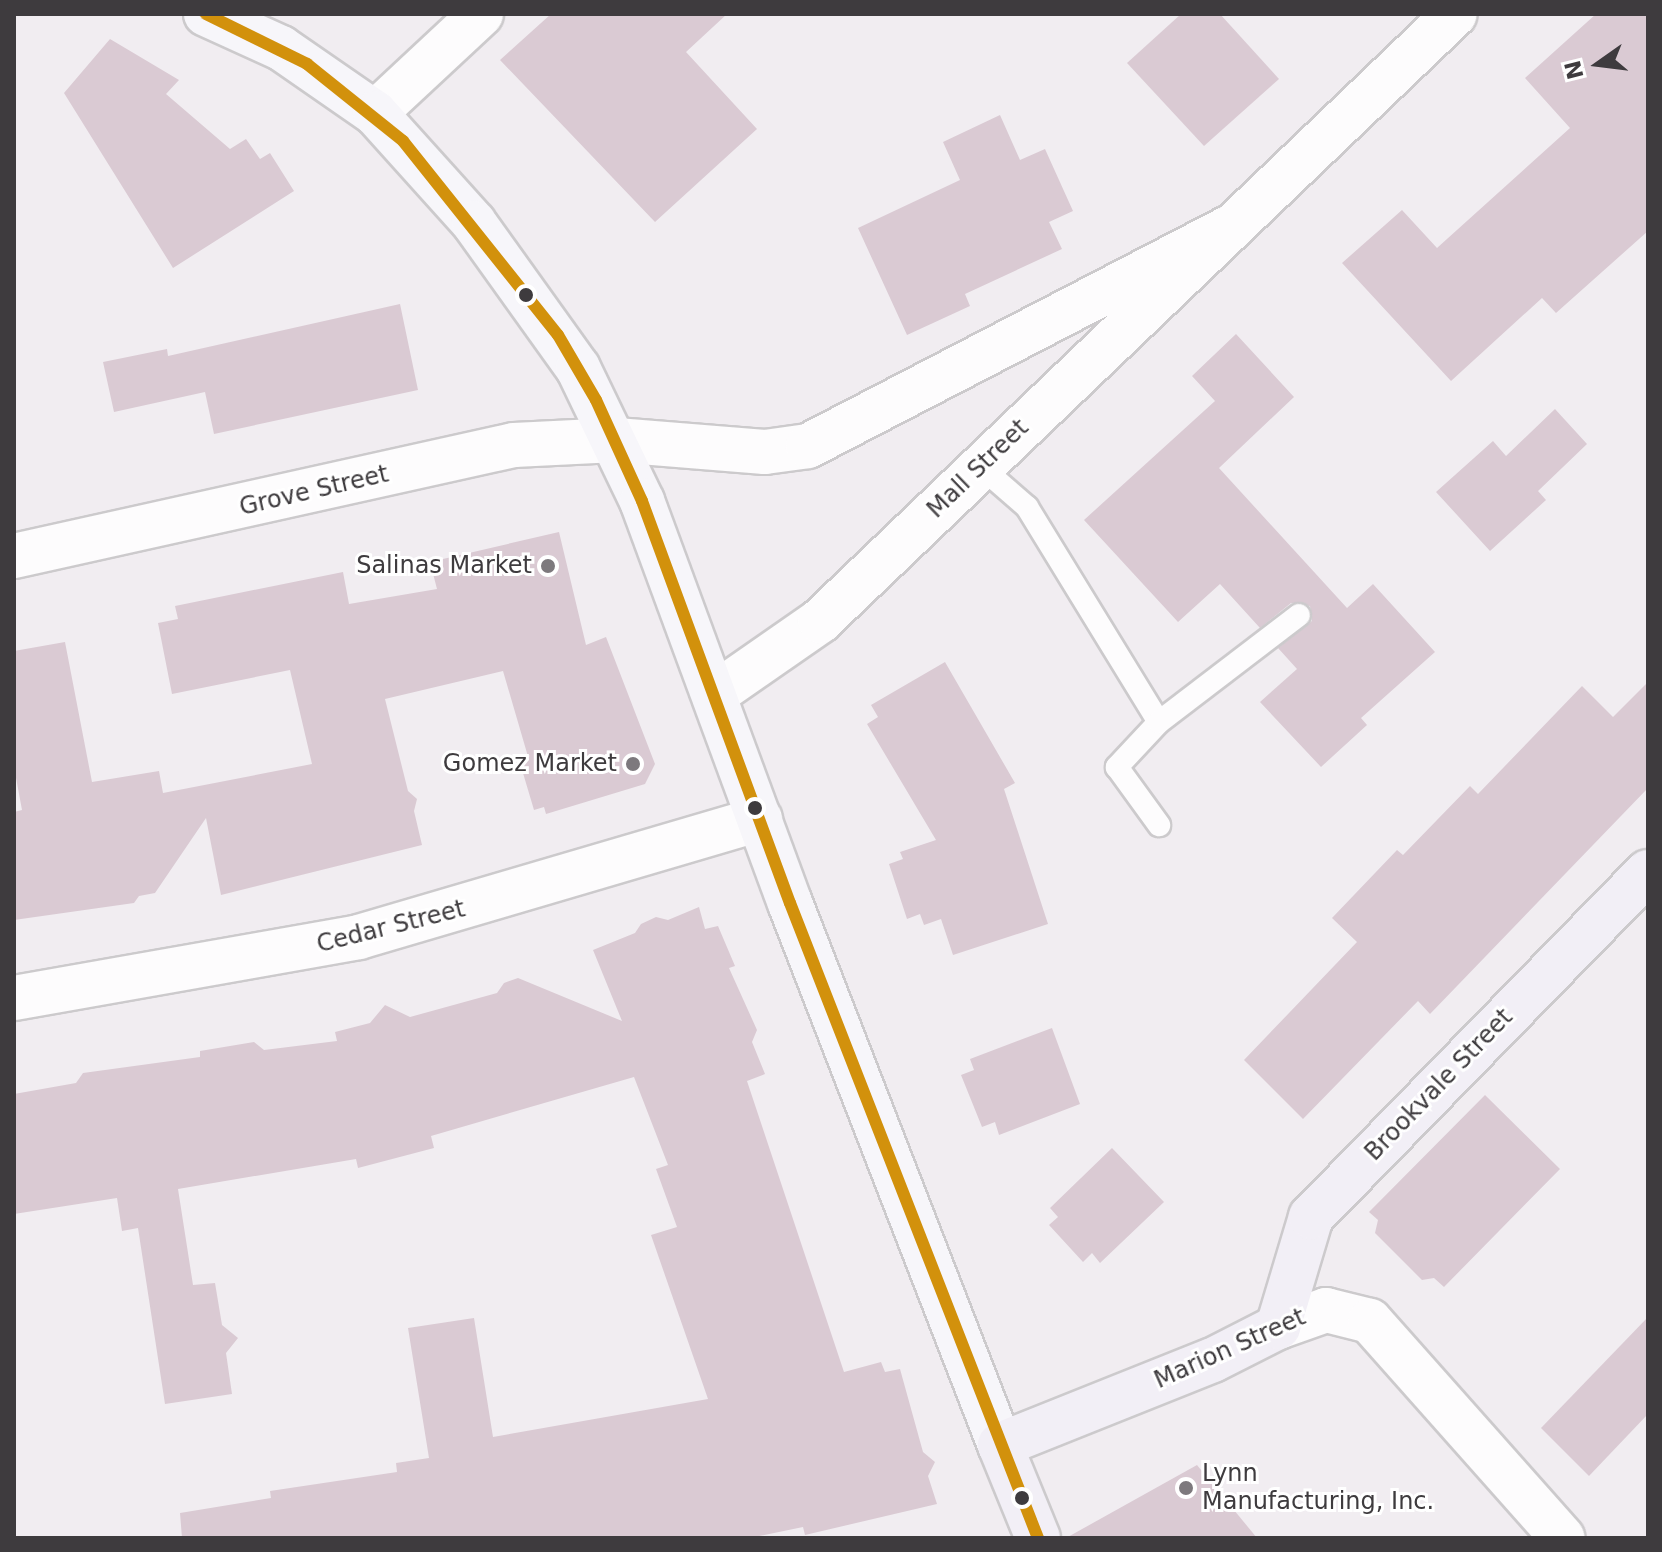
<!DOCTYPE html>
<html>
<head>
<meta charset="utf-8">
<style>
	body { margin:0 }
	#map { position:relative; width:1662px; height:1552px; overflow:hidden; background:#f1edf1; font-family:"DejaVu Sans",sans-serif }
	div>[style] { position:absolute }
	.building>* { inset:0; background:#dacad3 }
	.roads { filter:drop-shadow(2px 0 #cccacc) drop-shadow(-2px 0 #cccacc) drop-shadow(0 2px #cccacc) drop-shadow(0 -2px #cccacc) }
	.service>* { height:22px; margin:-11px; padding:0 11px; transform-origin:11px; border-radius:11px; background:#fdfcfd }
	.minor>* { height:44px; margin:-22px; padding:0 22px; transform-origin:22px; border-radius:22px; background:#fdfcfd }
	.secondary>* { height:44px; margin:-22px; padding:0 22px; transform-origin:22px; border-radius:22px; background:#f7f6fa }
	.primary>* { height:44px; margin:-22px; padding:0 22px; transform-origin:22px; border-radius:22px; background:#f2eff6 }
	.bus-1>* { height:12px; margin:-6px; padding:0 6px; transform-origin:6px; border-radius:6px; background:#d2910c }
	.dots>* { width:22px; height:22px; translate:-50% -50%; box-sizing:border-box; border:4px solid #fff; border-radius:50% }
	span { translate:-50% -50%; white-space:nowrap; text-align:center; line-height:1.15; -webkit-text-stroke:6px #fff; paint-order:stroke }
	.street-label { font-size:24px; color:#3e3b3e }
	.poi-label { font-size:24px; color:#3e3b3e }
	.right { translate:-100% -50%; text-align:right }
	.left { translate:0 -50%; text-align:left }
	.frame { position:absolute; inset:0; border:16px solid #3e3b3e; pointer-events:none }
	.north { position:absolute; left:1558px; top:24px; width:80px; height:80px; -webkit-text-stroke:6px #fff; paint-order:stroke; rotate:256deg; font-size:22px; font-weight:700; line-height:32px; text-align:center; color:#3e3b3e }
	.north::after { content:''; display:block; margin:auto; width:28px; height:36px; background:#3e3b3e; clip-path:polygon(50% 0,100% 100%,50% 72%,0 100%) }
</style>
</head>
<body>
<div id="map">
	<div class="building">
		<div style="clip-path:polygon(551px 14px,727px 14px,686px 52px,757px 129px,655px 222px,500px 60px)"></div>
		<div style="clip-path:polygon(1181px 14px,1220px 14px,1279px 79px,1204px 146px,1127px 63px)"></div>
		<div style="clip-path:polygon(1596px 14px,1648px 14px,1648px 231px,1556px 313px,1542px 298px,1451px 381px,1342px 263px,1402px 210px,1437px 248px,1570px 128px,1525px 78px)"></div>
		<div style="clip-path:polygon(110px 39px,179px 80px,166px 94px,230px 149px,246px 139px,260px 159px,270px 153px,294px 191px,173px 268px,64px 93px)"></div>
		<div style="clip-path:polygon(1000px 115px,1020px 160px,1045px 149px,1073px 211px,1049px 222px,1062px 249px,965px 294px,970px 306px,907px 335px,858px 228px,960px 180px,943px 142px)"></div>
		<div style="clip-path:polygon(400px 304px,418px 390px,214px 434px,205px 392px,114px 412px,103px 362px,167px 349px,168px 356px)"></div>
		<div style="clip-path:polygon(1236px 334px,1294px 397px,1219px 468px,1347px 608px,1373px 584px,1435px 652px,1361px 718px,1367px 725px,1321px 767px,1260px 702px,1297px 669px,1278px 648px,1312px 621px,1310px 606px,1291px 603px,1260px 628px,1220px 584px,1178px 622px,1084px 520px,1215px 401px,1192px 376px)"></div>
		<div style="clip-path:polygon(1555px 409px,1587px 444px,1538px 491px,1546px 500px,1490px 551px,1436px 492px,1493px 441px,1506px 456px)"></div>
		<div style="clip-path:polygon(559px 532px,586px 645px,606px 637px,655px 764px,645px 784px,546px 814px,544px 807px,534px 810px,520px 763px,529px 760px,503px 671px,385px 699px,408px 791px,417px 799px,414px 811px,422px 845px,221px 895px,206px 818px,155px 893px,139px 896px,134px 903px,14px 920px,14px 812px,22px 810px,14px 767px,14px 651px,65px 642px,92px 782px,159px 771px,163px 793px,312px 764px,290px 670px,172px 694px,158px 623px,178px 619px,175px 606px,343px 572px,349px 604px,437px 589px,430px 562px)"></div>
		<div style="clip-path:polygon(945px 662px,1015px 783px,1004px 789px,1048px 924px,953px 955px,941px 919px,924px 925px,920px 914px,907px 919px,889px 864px,903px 859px,900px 852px,936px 840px,867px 724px,878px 717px,871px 705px)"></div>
		<div style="clip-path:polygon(1648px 682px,1648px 788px,1430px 1014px,1418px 1001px,1303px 1119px,1244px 1060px,1357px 942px,1332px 918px,1397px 850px,1403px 855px,1470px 786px,1478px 794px,1582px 686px,1613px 717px)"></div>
		<div style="clip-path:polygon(699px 907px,705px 929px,718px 926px,735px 966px,729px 968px,757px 1030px,752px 1042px,765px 1074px,747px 1081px,844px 1372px,881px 1362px,885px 1372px,900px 1369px,923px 1452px,935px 1462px,928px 1476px,937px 1504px,805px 1535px,803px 1527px,750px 1538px,182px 1538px,180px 1513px,271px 1498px,270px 1491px,397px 1472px,396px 1463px,429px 1458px,408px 1328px,474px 1318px,493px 1437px,708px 1399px,651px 1235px,677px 1227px,656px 1169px,668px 1165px,634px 1077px,431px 1136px,434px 1148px,358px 1168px,356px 1159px,178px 1189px,193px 1285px,215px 1283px,222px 1325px,238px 1338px,226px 1353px,232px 1394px,165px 1404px,138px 1228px,122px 1231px,117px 1198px,14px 1214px,14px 1094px,76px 1083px,83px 1073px,200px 1057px,200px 1051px,254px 1042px,264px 1050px,337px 1041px,335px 1032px,370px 1023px,385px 1005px,410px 1017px,497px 993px,504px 983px,518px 978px,622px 1021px,593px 950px,635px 933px,641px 924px,656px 917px,668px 920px)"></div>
		<div style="clip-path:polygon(1052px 1028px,1080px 1104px,999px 1135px,995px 1122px,982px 1127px,961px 1075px,974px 1070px,970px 1059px)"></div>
		<div style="clip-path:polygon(1485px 1095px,1560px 1169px,1444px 1287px,1434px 1278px,1422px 1280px,1375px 1233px,1378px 1220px,1369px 1212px)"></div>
		<div style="clip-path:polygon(1112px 1148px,1164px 1202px,1100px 1263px,1092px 1253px,1083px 1262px,1049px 1225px,1058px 1217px,1050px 1208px)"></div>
		<div style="clip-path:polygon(1648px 1317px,1648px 1414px,1589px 1476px,1541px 1428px)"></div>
		<div style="clip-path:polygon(1197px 1465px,1257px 1538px,1066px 1538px)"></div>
	</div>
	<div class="roads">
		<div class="service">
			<div style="left:981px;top:467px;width:61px;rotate:41deg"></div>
			<div style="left:1027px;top:507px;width:252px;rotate:58.5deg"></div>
			<div style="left:1159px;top:722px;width:62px;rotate:133deg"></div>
			<div style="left:1117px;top:767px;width:72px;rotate:54.1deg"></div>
			<div style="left:1159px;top:722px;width:176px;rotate:-37.4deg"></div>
		</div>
		<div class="minor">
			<div style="left:375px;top:113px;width:145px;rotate:-43deg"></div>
			<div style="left:14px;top:556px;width:512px;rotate:-12.52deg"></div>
			<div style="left:514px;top:445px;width:102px;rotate:-2.8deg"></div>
			<div style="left:616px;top:440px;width:149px;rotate:4.6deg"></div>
			<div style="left:765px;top:452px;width:43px;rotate:-7.9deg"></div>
			<div style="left:808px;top:446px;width:473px;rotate:-27.4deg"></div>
			<div style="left:715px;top:694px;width:128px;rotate:-34.8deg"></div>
			<div style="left:820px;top:621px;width:878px;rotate:-43.71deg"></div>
			<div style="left:14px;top:998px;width:350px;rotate:-10deg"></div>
			<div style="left:359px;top:937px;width:418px;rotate:-16.4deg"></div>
			<div style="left:1278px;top:1327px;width:51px;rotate:-19.5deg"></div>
			<div style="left:1326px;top:1310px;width:45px;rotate:14deg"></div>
			<div style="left:1370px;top:1321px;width:290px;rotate:48.4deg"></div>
		</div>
		<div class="secondary">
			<div style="left:206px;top:14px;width:82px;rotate:24.4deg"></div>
			<div style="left:281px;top:48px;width:114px;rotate:34.7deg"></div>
			<div style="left:375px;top:113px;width:148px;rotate:48deg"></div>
			<div style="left:474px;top:223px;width:178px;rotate:54.4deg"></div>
			<div style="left:578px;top:368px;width:148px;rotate:64.3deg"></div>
			<div style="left:642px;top:501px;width:428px;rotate:69.8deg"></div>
			<div style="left:790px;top:903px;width:581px;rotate:68.82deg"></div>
		</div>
		<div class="primary">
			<div style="left:1038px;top:1538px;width:100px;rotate:-112.2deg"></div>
			<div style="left:1000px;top:1445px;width:229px;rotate:-21.8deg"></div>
			<div style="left:1213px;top:1360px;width:73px;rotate:-26.9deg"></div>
			<div style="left:1278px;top:1327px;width:115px;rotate:-73.3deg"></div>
			<div style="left:1311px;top:1217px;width:482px;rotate:-45.7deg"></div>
		</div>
	</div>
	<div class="bus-1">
		<div style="left:206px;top:14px;width:113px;rotate:26.3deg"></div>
		<div style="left:307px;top:64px;width:123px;rotate:38.7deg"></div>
		<div style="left:403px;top:141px;width:248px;rotate:51.4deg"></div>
		<div style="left:558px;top:335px;width:75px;rotate:59.7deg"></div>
		<div style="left:596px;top:400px;width:111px;rotate:65.5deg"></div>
		<div style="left:642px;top:501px;width:428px;rotate:69.8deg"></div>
		<div style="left:790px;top:903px;width:682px;rotate:68.67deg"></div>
	</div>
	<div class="dots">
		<div style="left:526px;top:295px;background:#3e3b3e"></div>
		<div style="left:548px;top:566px;background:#7d797d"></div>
		<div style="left:633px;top:764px;background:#7d797d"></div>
		<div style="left:755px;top:808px;background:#3e3b3e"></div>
		<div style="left:1186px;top:1488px;background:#7d797d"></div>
		<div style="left:1022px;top:1498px;background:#3e3b3e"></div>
	</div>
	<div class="street-label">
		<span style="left:978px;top:469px;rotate:-44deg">Mall Street</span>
		<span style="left:314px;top:491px;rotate:-13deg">Grove Street</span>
		<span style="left:391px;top:927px;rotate:-14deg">Cedar Street</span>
		<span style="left:1439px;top:1085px;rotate:-46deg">Brookvale Street</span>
		<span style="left:1230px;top:1349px;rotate:-24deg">Marion Street</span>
	</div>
	<div class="poi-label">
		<span class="right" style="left:532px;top:566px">Salinas Market</span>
		<span class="right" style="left:617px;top:764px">Gomez Market</span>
		<span class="left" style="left:1202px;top:1488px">Lynn<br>Manufacturing, Inc.</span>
	</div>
	<div class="frame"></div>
	<div class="north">N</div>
</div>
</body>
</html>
